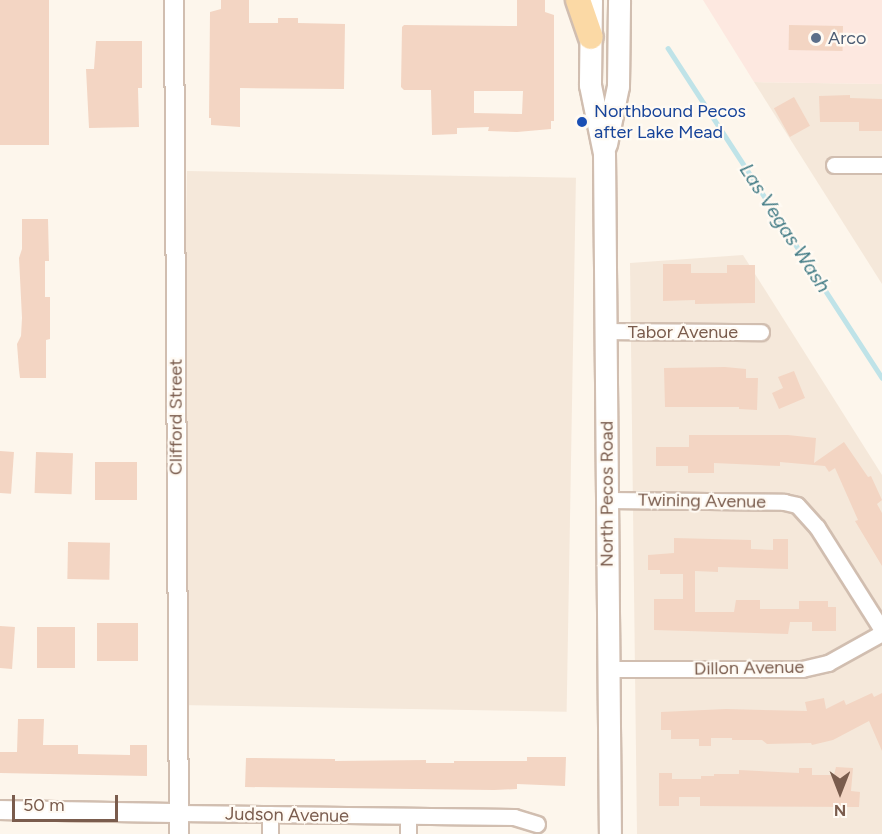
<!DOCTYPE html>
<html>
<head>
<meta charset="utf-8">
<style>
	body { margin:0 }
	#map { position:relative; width:882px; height:834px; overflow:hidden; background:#fdf6ec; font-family:Figtree,sans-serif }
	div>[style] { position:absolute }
	.residential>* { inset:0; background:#f5e8da; transform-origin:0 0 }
	.commercial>* { inset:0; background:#fde8e0 }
	.stream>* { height:4.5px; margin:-2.25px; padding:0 2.25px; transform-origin:2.25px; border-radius:2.25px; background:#bfe3e8 }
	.building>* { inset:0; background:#f3d5c3; transform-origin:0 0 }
	.roads { filter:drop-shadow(2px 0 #d1beb0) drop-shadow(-2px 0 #d1beb0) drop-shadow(0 2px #d1beb0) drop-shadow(0 -2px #d1beb0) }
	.minor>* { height:15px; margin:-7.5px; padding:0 7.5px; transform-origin:7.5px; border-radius:7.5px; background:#fff }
	.tertiary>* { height:18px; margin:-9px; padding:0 9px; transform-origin:9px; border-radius:9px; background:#fff }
	.secondary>* { height:21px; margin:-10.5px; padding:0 10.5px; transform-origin:10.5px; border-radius:10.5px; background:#fff }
	.primary>* { height:24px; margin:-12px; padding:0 12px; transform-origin:12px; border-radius:12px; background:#fbd9a5 }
	.dots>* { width:16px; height:16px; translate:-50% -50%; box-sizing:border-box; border:3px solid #fffaf3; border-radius:50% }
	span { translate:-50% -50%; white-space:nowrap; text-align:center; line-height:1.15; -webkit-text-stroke:4.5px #fffaf3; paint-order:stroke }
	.service-label { font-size:18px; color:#4e5e75 }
	.left { translate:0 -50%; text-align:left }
	.transit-label { font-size:18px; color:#164399 }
	.street-label { font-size:18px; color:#7a5c4d }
	.water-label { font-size:20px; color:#437c86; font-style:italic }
	.north { position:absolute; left:810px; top:762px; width:60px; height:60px; -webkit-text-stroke:4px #fffaf3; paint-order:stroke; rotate:180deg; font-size:16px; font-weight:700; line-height:24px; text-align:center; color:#7a5c4d }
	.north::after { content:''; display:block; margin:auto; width:21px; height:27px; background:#7a5c4d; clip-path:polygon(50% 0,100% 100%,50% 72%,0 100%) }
	.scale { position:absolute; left:12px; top:795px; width:106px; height:27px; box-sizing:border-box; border:3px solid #7a5c4d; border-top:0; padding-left:8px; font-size:18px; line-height:21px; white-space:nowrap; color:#7a5c4d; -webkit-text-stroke:4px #fffaf3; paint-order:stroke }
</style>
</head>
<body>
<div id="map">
	<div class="residential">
		<div style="clip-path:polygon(754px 82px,882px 84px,882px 284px)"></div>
		<div style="left:187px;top:171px;width:389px;height:534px;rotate:1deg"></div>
		<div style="clip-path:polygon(743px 255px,882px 475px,882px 834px,637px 834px,630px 263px)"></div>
	</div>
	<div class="commercial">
		<div style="clip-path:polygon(703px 0,882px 0,882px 84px,754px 82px)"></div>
	</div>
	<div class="stream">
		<div style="left:668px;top:48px;width:393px;rotate:57deg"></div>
	</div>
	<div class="building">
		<div style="left:0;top:0;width:49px;height:145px"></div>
		<div style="clip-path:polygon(221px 0,249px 0,249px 23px,278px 23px,278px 18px,298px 18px,298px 23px,345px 24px,344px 89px,240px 88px,240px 127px,211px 125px,211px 118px,209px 118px,210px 12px,221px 9px)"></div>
		<div style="clip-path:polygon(evenodd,517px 0,545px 0,545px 12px,554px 15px,554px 121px,551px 121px,551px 129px,517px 132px,488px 131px,489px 127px,457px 128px,457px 134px,432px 135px,431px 90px,404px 90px,401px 87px,402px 27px,404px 25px,517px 26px,517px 0,474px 91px,523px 91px,522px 114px,474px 113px,474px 91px)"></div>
		<div style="left:789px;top:25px;width:54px;height:25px;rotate:1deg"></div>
		<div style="clip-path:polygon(96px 41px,142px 41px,142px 88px,138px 88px,139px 127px,89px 128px,86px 69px,94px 69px)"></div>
		<div style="clip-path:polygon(850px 95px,850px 98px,882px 99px,882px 131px,859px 131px,859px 122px,820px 122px,819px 96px)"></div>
		<div style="left:794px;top:97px;width:33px;height:23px;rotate:61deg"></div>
		<div style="clip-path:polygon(22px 219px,48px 219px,49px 261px,45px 261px,45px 297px,50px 297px,50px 339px,46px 340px,46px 378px,20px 378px,19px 370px,17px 344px,21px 336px,22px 318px,19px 258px,22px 249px)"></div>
		<div style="clip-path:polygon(663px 264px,691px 264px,691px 273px,727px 273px,727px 265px,755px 265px,755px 303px,695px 304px,695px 300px,663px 301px)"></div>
		<div style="clip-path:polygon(725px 367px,746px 369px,746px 378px,758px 378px,757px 410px,739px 409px,739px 407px,665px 407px,664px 368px)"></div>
		<div style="clip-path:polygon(794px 371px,805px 398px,779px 409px,772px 393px,783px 388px,778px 377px)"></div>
		<div style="clip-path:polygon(689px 435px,788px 435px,816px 438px,814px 463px,844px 442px,868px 477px,871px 476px,882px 500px,877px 504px,882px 513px,882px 566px,855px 521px,858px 520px,835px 468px,829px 472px,825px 466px,780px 462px,780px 466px,714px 463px,714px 473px,688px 473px,688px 466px,656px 466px,656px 447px,689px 447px)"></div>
		<div style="left:0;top:451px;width:14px;height:42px;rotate:4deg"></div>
		<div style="left:36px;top:452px;width:37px;height:41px;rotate:2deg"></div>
		<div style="left:95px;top:462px;width:42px;height:38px"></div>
		<div style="clip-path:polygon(674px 538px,751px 540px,751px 549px,773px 550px,773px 539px,788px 539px,788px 569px,718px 567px,718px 572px,695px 571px,695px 612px,734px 612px,736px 600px,760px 600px,760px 609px,799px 609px,799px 601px,828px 601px,828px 607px,836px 607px,836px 631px,812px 631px,812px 622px,790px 622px,788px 634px,654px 630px,654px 599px,683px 599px,683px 574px,660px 574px,660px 570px,648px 570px,648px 555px,674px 553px)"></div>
		<div style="left:68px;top:542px;width:42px;height:37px;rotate:1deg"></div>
		<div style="left:97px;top:623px;width:41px;height:38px"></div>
		<div style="left:0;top:626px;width:15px;height:42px;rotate:4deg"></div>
		<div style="left:37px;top:627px;width:38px;height:41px"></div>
		<div style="clip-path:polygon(872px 693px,874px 697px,882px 693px,882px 751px,869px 721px,833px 740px,812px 745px,811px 743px,767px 744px,762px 740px,732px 740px,732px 738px,711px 738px,711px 746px,699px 746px,699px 739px,671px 739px,671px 730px,661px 730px,661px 712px,726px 709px,807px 711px,805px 702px,824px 698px,826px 709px,844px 700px,846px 705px)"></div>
		<div style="clip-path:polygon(18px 719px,44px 719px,43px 745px,78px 745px,78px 754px,130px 755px,130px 745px,147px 745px,147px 776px,0 773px,0 752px,17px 752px)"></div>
		<div style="clip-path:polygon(527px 757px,566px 757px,565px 786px,517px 784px,517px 789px,494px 790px,245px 787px,246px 758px,335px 759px,335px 761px,426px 760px,426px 763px,454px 763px,454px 761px,527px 761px)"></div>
		<div style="clip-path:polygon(836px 767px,853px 768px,851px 791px,860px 792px,859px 807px,700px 806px,700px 797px,679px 797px,679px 806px,659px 806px,659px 773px,672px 773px,672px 779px,701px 779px,701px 776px,714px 776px,714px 774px,739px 774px,739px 770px,799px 773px,799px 768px,812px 768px,812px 775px,834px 775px)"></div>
	</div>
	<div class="roads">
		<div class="minor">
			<div style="left:834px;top:165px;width:48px"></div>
			<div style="left:605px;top:331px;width:156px;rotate:0.4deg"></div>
			<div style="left:607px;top:500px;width:177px;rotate:0.6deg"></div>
			<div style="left:784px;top:502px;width:13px;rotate:13deg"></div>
			<div style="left:797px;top:505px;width:30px;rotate:48deg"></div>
			<div style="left:817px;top:527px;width:122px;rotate:57.7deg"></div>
			<div style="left:608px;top:669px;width:194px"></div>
			<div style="left:802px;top:669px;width:27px;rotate:-13deg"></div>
			<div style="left:828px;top:663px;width:62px;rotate:-29.1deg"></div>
			<div style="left:179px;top:813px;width:335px;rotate:0.7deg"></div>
			<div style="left:514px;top:817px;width:24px;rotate:17deg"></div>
			<div style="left:270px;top:814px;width:20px;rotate:90deg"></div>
			<div style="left:408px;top:816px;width:18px;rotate:90deg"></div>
		</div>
		<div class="tertiary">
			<div style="left:174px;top:0;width:834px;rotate:89.66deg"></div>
			<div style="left:0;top:810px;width:179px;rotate:1deg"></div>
		</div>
		<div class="secondary">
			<div style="left:591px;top:0;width:85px;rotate:90.7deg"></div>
			<div style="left:590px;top:85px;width:69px;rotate:78.4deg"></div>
			<div style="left:604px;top:153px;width:681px;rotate:89.5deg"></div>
			<div style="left:606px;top:144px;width:59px;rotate:-78.3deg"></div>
			<div style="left:618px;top:86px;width:86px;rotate:-89.3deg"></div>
		</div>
		<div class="primary">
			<div style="left:578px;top:0;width:39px;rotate:71deg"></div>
		</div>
	</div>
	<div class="dots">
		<div style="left:816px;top:38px;background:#5c6f8a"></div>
		<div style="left:582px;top:122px;background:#1a4fb4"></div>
	</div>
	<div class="service-label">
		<span class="left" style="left:828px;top:38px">Arco</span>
	</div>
	<div class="transit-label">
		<span class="left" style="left:594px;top:122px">Northbound Pecos<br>after Lake Mead</span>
	</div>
	<div class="street-label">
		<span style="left:683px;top:332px">Tabor Avenue</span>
		<span style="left:176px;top:417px;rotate:-90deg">Clifford Street</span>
		<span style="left:607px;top:494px;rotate:-90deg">North Pecos Road</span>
		<span style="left:702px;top:501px;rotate:1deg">Twining Avenue</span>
		<span style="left:749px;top:668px;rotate:-1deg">Dillon Avenue</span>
		<span style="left:287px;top:815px;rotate:1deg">Judson Avenue</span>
	</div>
	<div class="water-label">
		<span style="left:785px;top:228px;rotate:57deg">Las Vegas Wash</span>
	</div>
	<div class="north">N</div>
	<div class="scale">50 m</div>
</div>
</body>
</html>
